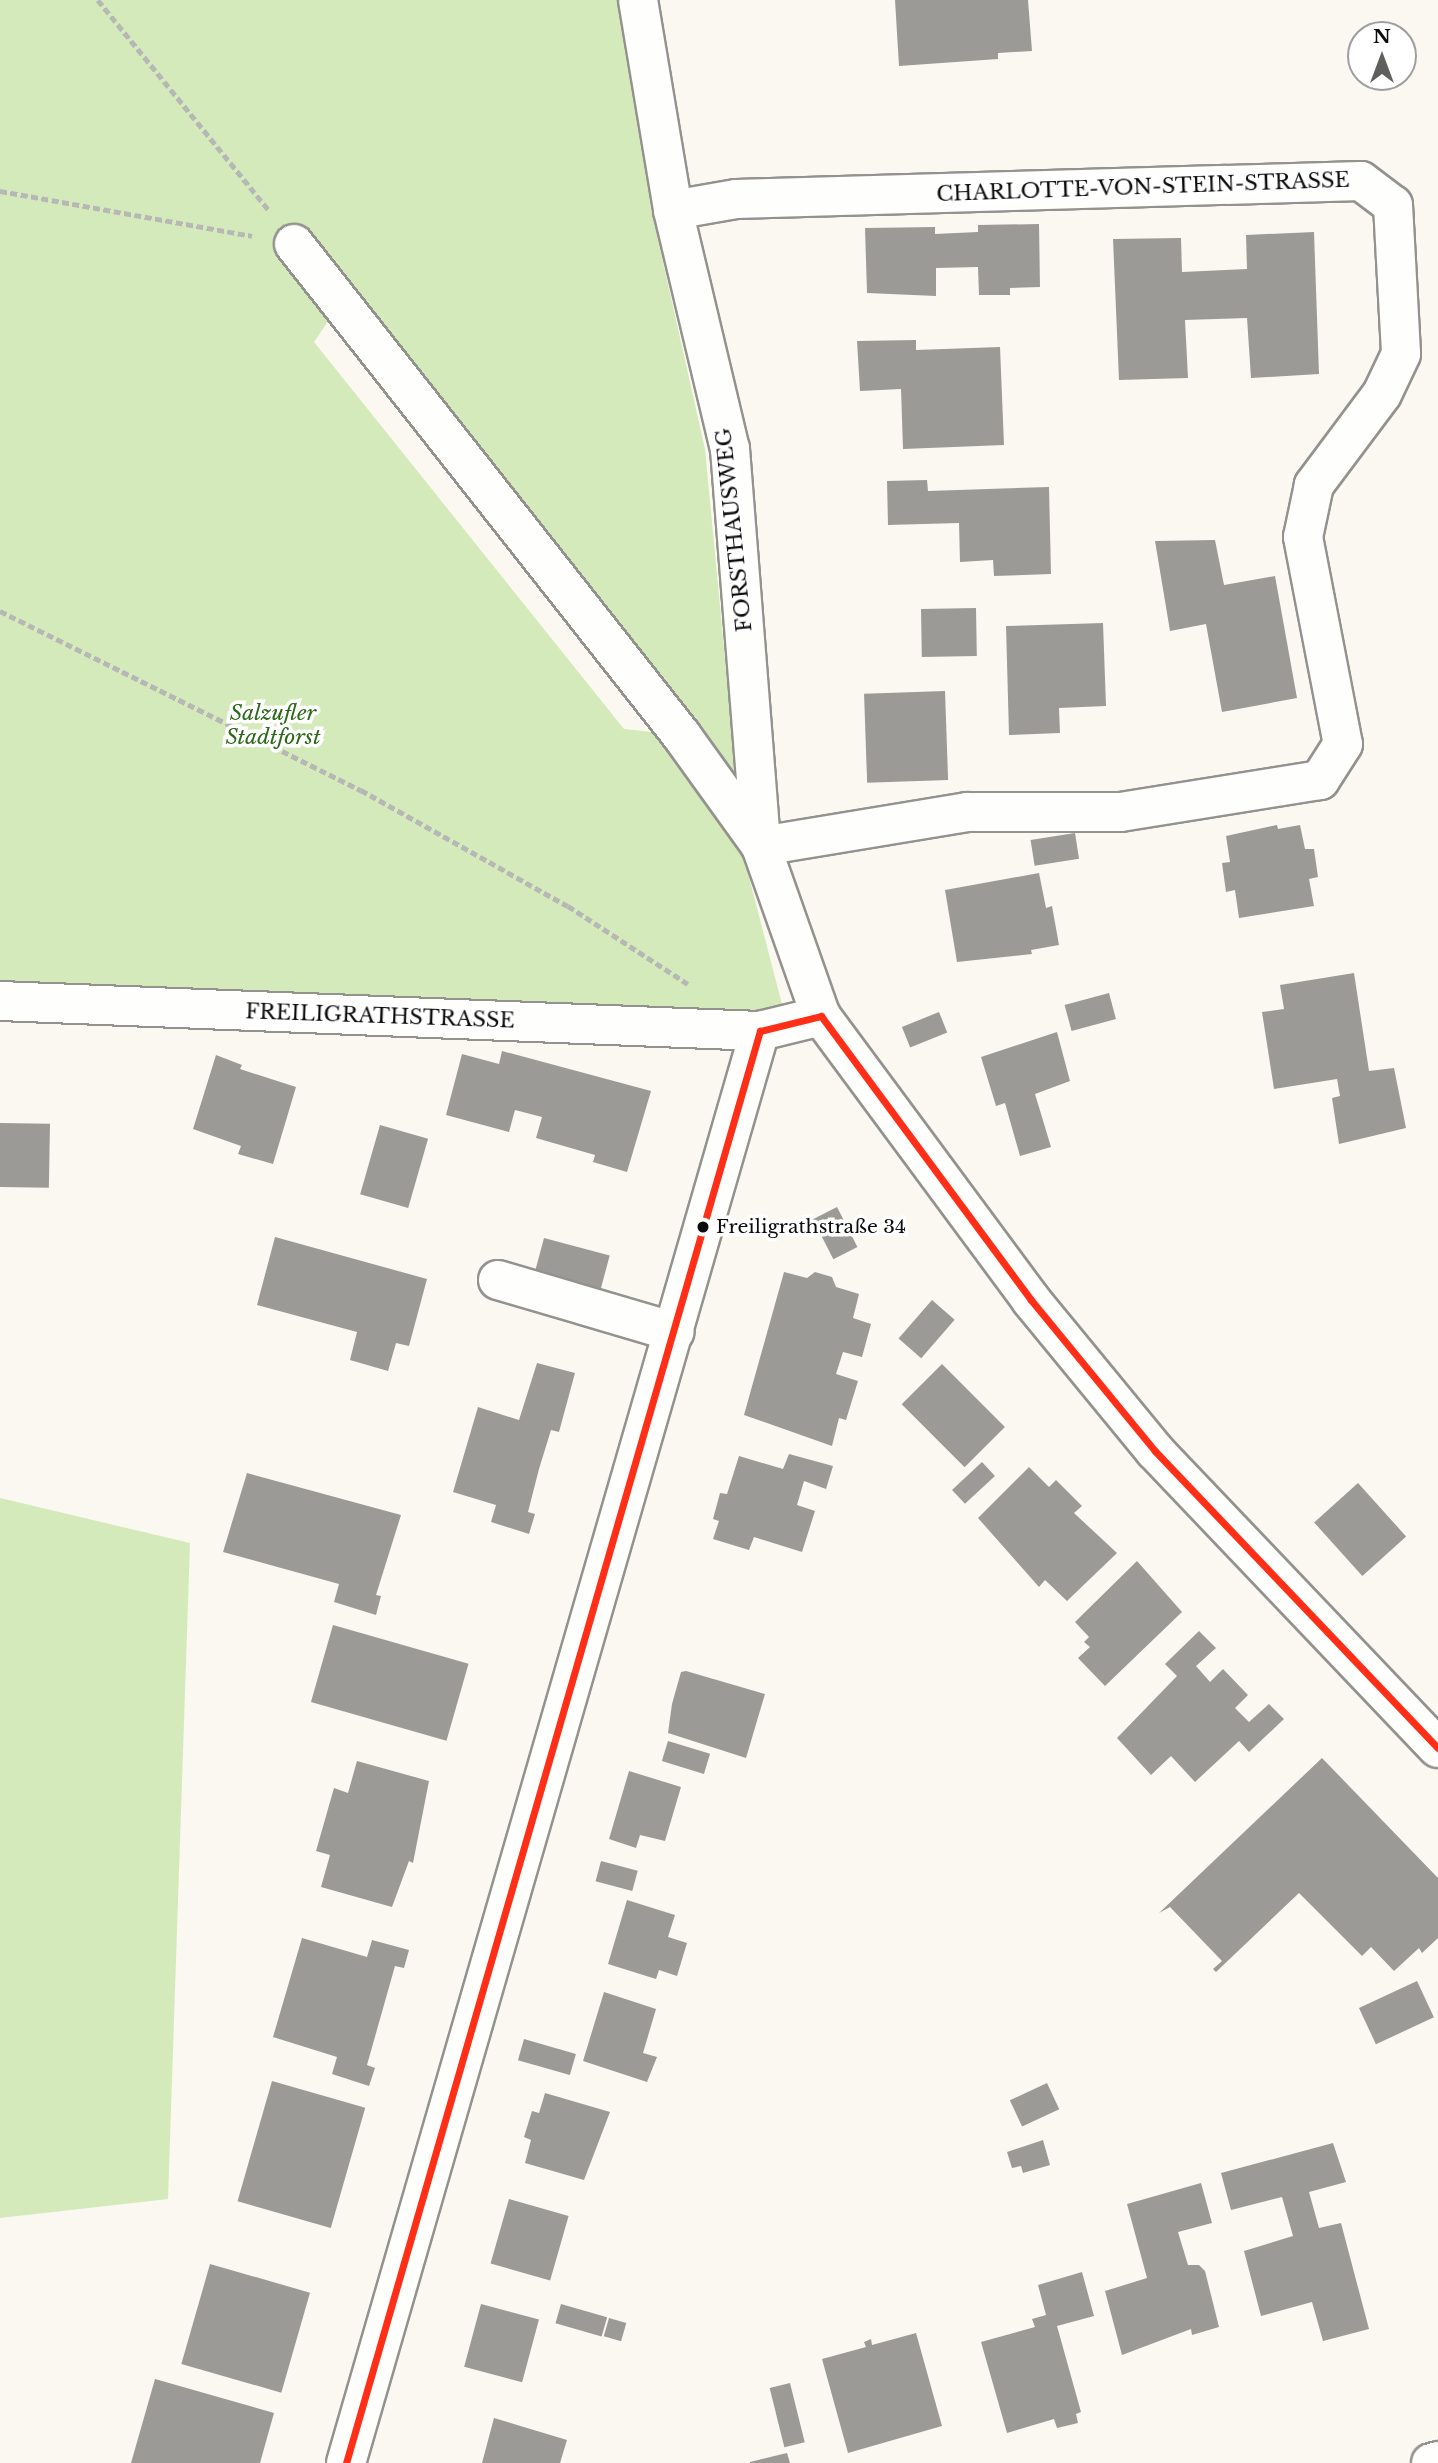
<!DOCTYPE html>
<html>
<head>
<meta charset="utf-8">
<style>
	body { margin:0 }
	#map { position:relative; width:1438px; height:2463px; overflow:hidden; background:#faf8f0; font-family:"Libre Baskerville",serif }
	div>[style] { position:absolute }
	.forest>* { inset:0; background:#d4eabb }
	.building>* { inset:0; background:#9c9a96; transform-origin:0 0 }
	.path>* { height:4.5px; margin-top:-2.25px; transform-origin:0; background:repeating-linear-gradient(90deg,#b7b7b5 0 7px,transparent 0 10.5px) }
	.roads { filter:drop-shadow(2px 0 #93928f) drop-shadow(-2px 0 #93928f) drop-shadow(0 2px #93928f) drop-shadow(0 -2px #93928f) }
	.minor>* { height:38px; margin:-19px; padding:0 19px; transform-origin:19px; border-radius:19px; background:#fefefd }
	.bus-1>* { height:7px; margin:-3.5px; padding:0 3.5px; transform-origin:3.5px; border-radius:3.5px; background:#ff2e17 }
	.dots>* { width:19px; height:19px; translate:-50% -50%; box-sizing:border-box; border:4px solid #fff; border-radius:50% }
	span { translate:-50% -50%; white-space:nowrap; text-align:center; line-height:1.15; -webkit-text-stroke:7px #fff; paint-order:stroke }
	.bus-label { font-size:19px; color:#0c0c0c }
	.left { translate:0 -50%; text-align:left }
	.street-label { font-size:21px; color:#0c0c0c }
	.park-label { font-size:21px; color:#2a6917; font-style:italic }
	.north { position:absolute; left:1347px; top:21px; width:70px; height:70px; box-sizing:border-box; background:#fff; border:2px solid #9e9e9e; border-radius:50%; rotate:0deg; font-size:19px; font-weight:700; line-height:28px; text-align:center; color:#0c0c0c }
	.north::after { content:''; display:block; margin:auto; width:24px; height:32px; background:#5f5f5c; clip-path:polygon(50% 0,100% 100%,50% 72%,0 100%) }
</style>
</head>
<body>
<div id="map">
	<div class="forest">
		<div style="clip-path:polygon(evenodd,0 0,626px 0,652px 213px,705px 449px,744px 858px,784px 1012px,0 987px,0 0,339px 305px,681px 735px,624px 729px,314px 342px,339px 305px)"></div>
		<div style="clip-path:polygon(0 1498px,190px 1543px,168px 2199px,0 2218px)"></div>
	</div>
	<div class="building">
		<div style="clip-path:polygon(895px 0,1028px 0,1032px 51px,998px 53px,998px 59px,899px 66px)"></div>
		<div style="clip-path:polygon(1039px 224px,1040px 287px,1010px 288px,1010px 295px,979px 295px,978px 267px,936px 268px,936px 296px,867px 293px,865px 228px,935px 227px,935px 234px,978px 232px,978px 225px)"></div>
		<div style="clip-path:polygon(1314px 232px,1319px 374px,1251px 378px,1247px 318px,1185px 320px,1188px 378px,1119px 380px,1113px 239px,1181px 238px,1182px 272px,1247px 269px,1246px 235px)"></div>
		<div style="clip-path:polygon(916px 340px,916px 350px,1000px 347px,1004px 445px,903px 449px,901px 389px,860px 391px,857px 341px)"></div>
		<div style="clip-path:polygon(927px 480px,928px 491px,1049px 487px,1051px 574px,994px 576px,993px 560px,960px 562px,959px 523px,888px 525px,887px 481px)"></div>
		<div style="clip-path:polygon(1215px 540px,1224px 585px,1275px 576px,1297px 698px,1222px 712px,1206px 624px,1170px 631px,1155px 541px)"></div>
		<div style="left:976px;top:608px;width:48px;height:55px;rotate:89deg"></div>
		<div style="clip-path:polygon(1103px 623px,1106px 706px,1059px 708px,1060px 733px,1009px 735px,1006px 626px)"></div>
		<div style="left:945px;top:691px;width:89px;height:81px;rotate:88deg"></div>
		<div style="clip-path:polygon(1277px 825px,1278px 829px,1300px 825px,1305px 849px,1314px 849px,1318px 877px,1309px 879px,1314px 906px,1239px 918px,1235px 890px,1226px 892px,1222px 863px,1230px 862px,1226px 836px)"></div>
		<div style="left:1075px;top:833px;width:26px;height:45px;rotate:81deg"></div>
		<div style="clip-path:polygon(1039px 873px,1046px 908px,1052px 906px,1059px 945px,1031px 950px,1032px 954px,957px 962px,945px 890px)"></div>
		<div style="clip-path:polygon(1354px 973px,1369px 1071px,1394px 1068px,1406px 1128px,1339px 1144px,1332px 1098px,1340px 1096px,1337px 1079px,1274px 1089px,1262px 1012px,1284px 1009px,1280px 985px)"></div>
		<div style="left:1109px;top:993px;width:27px;height:46px;rotate:75deg"></div>
		<div style="left:939px;top:1012px;width:22px;height:40px;rotate:68deg"></div>
		<div style="clip-path:polygon(1057px 1032px,1070px 1081px,1035px 1094px,1051px 1147px,1020px 1156px,1005px 1103px,996px 1106px,981px 1057px)"></div>
		<div style="clip-path:polygon(502px 1051px,651px 1091px,627px 1172px,593px 1162px,595px 1155px,536px 1138px,542px 1117px,515px 1110px,509px 1132px,446px 1115px,462px 1054px,499px 1064px)"></div>
		<div style="clip-path:polygon(216px 1055px,242px 1065px,240px 1069px,296px 1087px,273px 1164px,238px 1154px,241px 1146px,193px 1129px)"></div>
		<div style="left:0;top:1123px;width:50px;height:64px;rotate:1deg"></div>
		<div style="left:380px;top:1125px;width:50px;height:72px;rotate:16deg"></div>
		<div style="left:837px;top:1207px;width:45px;height:27px;rotate:63deg"></div>
		<div style="clip-path:polygon(275px 1237px,427px 1279px,409px 1346px,396px 1343px,388px 1371px,350px 1360px,357px 1332px,257px 1305px)"></div>
		<div style="left:544px;top:1238px;width:68px;height:41px;rotate:15deg"></div>
		<div style="clip-path:polygon(784px 1272px,807px 1278px,815px 1272px,832px 1277px,836px 1287px,859px 1294px,853px 1318px,871px 1324px,862px 1357px,843px 1352px,836px 1374px,858px 1381px,846px 1420px,839px 1418px,832px 1446px,744px 1415px)"></div>
		<div style="left:932px;top:1300px;width:30px;height:51px;rotate:41deg"></div>
		<div style="clip-path:polygon(537px 1363px,575px 1373px,559px 1432px,551px 1430px,539px 1469px,528px 1512px,535px 1514px,529px 1534px,491px 1522px,496px 1505px,453px 1492px,478px 1407px,519px 1420px)"></div>
		<div style="left:942px;top:1364px;width:89px;height:57px;rotate:45deg"></div>
		<div style="clip-path:polygon(789px 1454px,833px 1466px,826px 1489px,804px 1481px,797px 1505px,815px 1511px,802px 1552px,754px 1537px,749px 1550px,713px 1539px,719px 1521px,713px 1519px,720px 1493px,727px 1494px,739px 1456px,783px 1469px)"></div>
		<div style="left:982px;top:1462px;width:19px;height:41px;rotate:47deg"></div>
		<div style="clip-path:polygon(1029px 1467px,1049px 1487px,1056px 1480px,1082px 1506px,1074px 1513px,1117px 1553px,1067px 1601px,1045px 1580px,1039px 1587px,978px 1518px)"></div>
		<div style="clip-path:polygon(247px 1473px,401px 1515px,376px 1595px,381px 1596px,376px 1615px,334px 1602px,339px 1584px,223px 1552px)"></div>
		<div style="left:1358px;top:1483px;width:72px;height:59px;rotate:48deg"></div>
		<div style="clip-path:polygon(1137px 1561px,1182px 1612px,1105px 1686px,1078px 1658px,1090px 1647px,1084px 1642px,1089px 1637px,1075px 1622px)"></div>
		<div style="left:333px;top:1625px;width:141px;height:80px;rotate:16deg"></div>
		<div style="clip-path:polygon(1199px 1631px,1216px 1648px,1196px 1666px,1210px 1682px,1223px 1669px,1248px 1695px,1235px 1708px,1249px 1722px,1269px 1704px,1284px 1719px,1249px 1752px,1239px 1741px,1195px 1782px,1171px 1756px,1151px 1775px,1117px 1738px,1177px 1676px,1165px 1664px)"></div>
		<div style="clip-path:polygon(686px 1671px,765px 1694px,746px 1758px,668px 1733px,672px 1704px,681px 1672px)"></div>
		<div style="left:668px;top:1741px;width:44px;height:21px;rotate:17deg"></div>
		<div style="clip-path:polygon(1322px 1758px,1438px 1878px,1438px 1938px,1422px 1953px,1419px 1948px,1394px 1971px,1371px 1947px,1362px 1956px,1299px 1893px,1216px 1972px,1213px 1969px,1222px 1961px,1170px 1907px,1159px 1913px)"></div>
		<div style="clip-path:polygon(357px 1761px,429px 1781px,413px 1863px,409px 1861px,392px 1907px,321px 1887px,330px 1855px,316px 1851px,334px 1788px,348px 1793px)"></div>
		<div style="clip-path:polygon(629px 1771px,681px 1787px,665px 1841px,640px 1835px,636px 1848px,609px 1839px)"></div>
		<div style="left:601px;top:1861px;width:38px;height:21px;rotate:15deg"></div>
		<div style="clip-path:polygon(627px 1900px,675px 1915px,668px 1937px,687px 1943px,677px 1976px,659px 1970px,656px 1979px,608px 1964px)"></div>
		<div style="clip-path:polygon(302px 1938px,367px 1957px,372px 1940px,409px 1950px,404px 1968px,395px 1966px,367px 2065px,375px 2068px,369px 2086px,332px 2074px,337px 2057px,273px 2037px)"></div>
		<div style="left:1417px;top:1981px;width:40px;height:64px;rotate:65deg"></div>
		<div style="clip-path:polygon(604px 1992px,656px 2009px,643px 2053px,657px 2057px,647px 2082px,583px 2061px)"></div>
		<div style="left:524px;top:2039px;width:54px;height:22px;rotate:16deg"></div>
		<div style="left:272px;top:2081px;width:97px;height:125px;rotate:16deg"></div>
		<div style="left:1047px;top:2083px;width:29px;height:41px;rotate:65deg"></div>
		<div style="clip-path:polygon(545px 2093px,610px 2112px,584px 2180px,525px 2163px,531px 2140px,524px 2137px,532px 2111px,539px 2113px)"></div>
		<div style="clip-path:polygon(1043px 2140px,1050px 2165px,1023px 2173px,1021px 2166px,1012px 2168px,1007px 2152px)"></div>
		<div style="clip-path:polygon(1333px 2143px,1346px 2182px,1309px 2192px,1319px 2228px,1341px 2223px,1369px 2329px,1323px 2341px,1312px 2302px,1261px 2316px,1244px 2251px,1293px 2236px,1282px 2197px,1231px 2210px,1221px 2173px)"></div>
		<div style="clip-path:polygon(1201px 2183px,1212px 2223px,1178px 2232px,1188px 2265px,1199px 2265px,1205px 2271px,1219px 2327px,1192px 2335px,1191px 2329px,1122px 2355px,1105px 2291px,1147px 2278px,1127px 2204px)"></div>
		<div style="left:509px;top:2199px;width:62px;height:67px;rotate:16deg"></div>
		<div style="left:210px;top:2264px;width:104px;height:104px;rotate:16deg"></div>
		<div style="clip-path:polygon(1082px 2272px,1094px 2316px,1057px 2326px,1081px 2412px,1076px 2414px,1078px 2423px,1057px 2428px,1054px 2419px,1007px 2433px,981px 2342px,1035px 2327px,1032px 2319px,1046px 2315px,1038px 2285px)"></div>
		<div style="left:481px;top:2304px;width:60px;height:65px;rotate:15deg"></div>
		<div style="left:561px;top:2304px;width:48px;height:20px;rotate:16deg"></div>
		<div style="left:609px;top:2318px;width:18px;height:19px;rotate:16deg"></div>
		<div style="clip-path:polygon(916px 2333px,942px 2426px,848px 2453px,822px 2359px,866px 2347px,864px 2342px,871px 2339px,872px 2345px)"></div>
		<div style="clip-path:polygon(155px 2379px,274px 2413px,260px 2463px,131px 2463px)"></div>
		<div style="left:790px;top:2383px;width:61px;height:21px;rotate:76deg"></div>
		<div style="clip-path:polygon(494px 2418px,567px 2440px,560px 2463px,482px 2463px)"></div>
		<div style="clip-path:polygon(787px 2453px,790px 2463px,750px 2463px,750px 2462px)"></div>
	</div>
	<div class="path">
		<div style="left:98px;top:0;width:273px;rotate:50.9deg"></div>
		<div style="left:0;top:191px;width:256px;rotate:10.1deg"></div>
		<div style="left:0;top:611px;width:403px;rotate:26.4deg"></div>
		<div style="left:361px;top:790px;width:237px;rotate:29.3deg"></div>
		<div style="left:568px;top:906px;width:143px;rotate:33deg"></div>
	</div>
	<div class="roads">
		<div class="minor">
			<div style="left:638px;top:0;width:213px;rotate:80.5deg"></div>
			<div style="left:673px;top:210px;width:246px;rotate:76.6deg"></div>
			<div style="left:730px;top:449px;width:398px;rotate:85.5deg"></div>
			<div style="left:761px;top:846px;width:180px;rotate:70.6deg"></div>
			<div style="left:821px;top:1016px;width:353px;rotate:53.5deg"></div>
			<div style="left:1031px;top:1300px;width:195px;rotate:50.6deg"></div>
			<div style="left:1155px;top:1451px;width:410px;rotate:46.4deg"></div>
			<div style="left:673px;top:210px;width:64px;rotate:-9.9deg"></div>
			<div style="left:736px;top:199px;width:625px;rotate:-1.65deg"></div>
			<div style="left:1361px;top:181px;width:40px;rotate:37deg"></div>
			<div style="left:1393px;top:205px;width:149px;rotate:86.9deg"></div>
			<div style="left:1401px;top:354px;width:44px;rotate:115.4deg"></div>
			<div style="left:1382px;top:394px;width:114px;rotate:126.8deg"></div>
			<div style="left:1314px;top:485px;width:53px;rotate:101.9deg"></div>
			<div style="left:1303px;top:537px;width:211px;rotate:79.1deg"></div>
			<div style="left:1343px;top:744px;width:43px;rotate:122.6deg"></div>
			<div style="left:1320px;top:780px;width:202px;rotate:170.9deg"></div>
			<div style="left:1121px;top:812px;width:154px;rotate:180deg"></div>
			<div style="left:967px;top:812px;width:209px;rotate:170.6deg"></div>
			<div style="left:294px;top:244px;width:627px;rotate:51.74deg"></div>
			<div style="left:682px;top:736px;width:135px;rotate:54.3deg"></div>
			<div style="left:0;top:1001px;width:761px;rotate:2.26deg"></div>
			<div style="left:498px;top:1280px;width:184px;rotate:16.4deg"></div>
			<div style="left:346px;top:2463px;width:1491px;rotate:-73.88deg"></div>
			<div style="left:760px;top:1031px;width:63px;rotate:-13.8deg"></div>
			<div style="left:1431px;top:2463px;width:7px;rotate:-16deg"></div>
		</div>
	</div>
	<div class="bus-1">
		<div style="left:346px;top:2463px;width:1491px;rotate:-73.88deg"></div>
		<div style="left:760px;top:1031px;width:63px;rotate:-13.8deg"></div>
		<div style="left:821px;top:1016px;width:353px;rotate:53.5deg"></div>
		<div style="left:1031px;top:1300px;width:195px;rotate:50.6deg"></div>
		<div style="left:1155px;top:1451px;width:410px;rotate:46.4deg"></div>
	</div>
	<div class="dots">
		<div style="left:703px;top:1227px;background:#0c0c0c"></div>
	</div>
	<div class="bus-label">
		<span class="left" style="left:716px;top:1227px">Freiligrathstraße 34</span>
	</div>
	<div class="street-label">
		<span style="left:1143px;top:187px;rotate:-2deg">CHARLOTTE-VON-STEIN-STRASSE</span>
		<span style="left:734px;top:530px;rotate:-96deg">FORSTHAUSWEG</span>
		<span style="left:380px;top:1016px;rotate:2deg">FREILIGRATHSTRASSE</span>
	</div>
	<div class="park-label">
		<span style="left:273px;top:725px">Salzufler<br>Stadtforst</span>
	</div>
	<div class="north">N</div>
</div>
</body>
</html>
